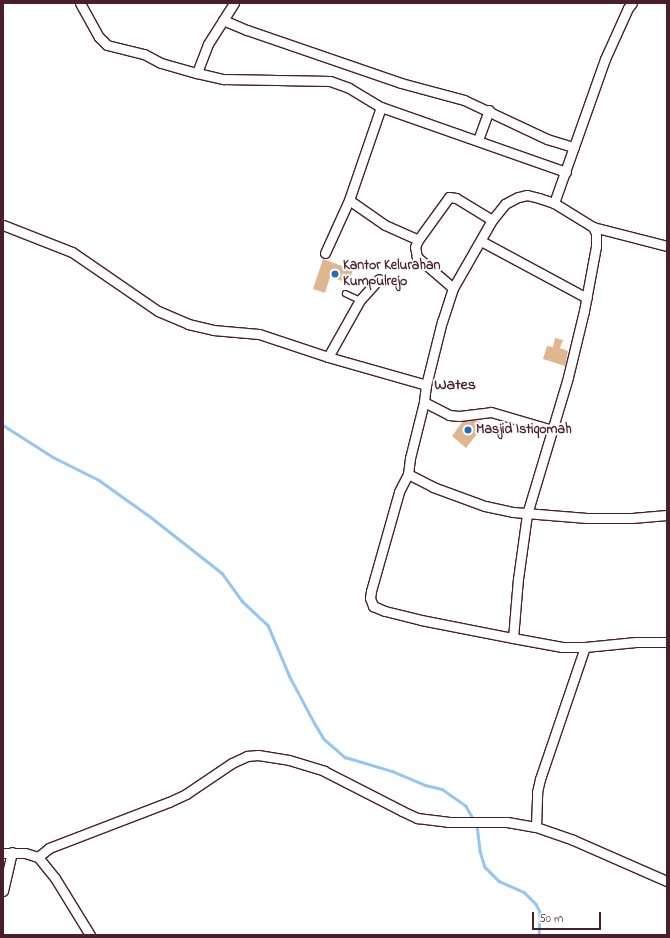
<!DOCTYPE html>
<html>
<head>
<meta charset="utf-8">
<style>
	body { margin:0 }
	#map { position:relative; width:670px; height:938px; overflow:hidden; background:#fff; font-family:"Indie Flower",sans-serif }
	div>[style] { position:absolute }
	.stream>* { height:2.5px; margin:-1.25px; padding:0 1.25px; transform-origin:1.25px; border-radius:1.25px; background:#95c6f1 }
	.building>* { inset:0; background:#e0b691 }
	.roads { filter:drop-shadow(1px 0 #4a1f2b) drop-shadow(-1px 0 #4a1f2b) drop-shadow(0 1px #4a1f2b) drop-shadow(0 -1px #4a1f2b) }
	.lane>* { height:4.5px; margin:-2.25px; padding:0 2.25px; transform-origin:2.25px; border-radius:2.25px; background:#fff }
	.street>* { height:9px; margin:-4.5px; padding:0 4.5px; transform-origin:4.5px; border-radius:4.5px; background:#fff }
	.dots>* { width:11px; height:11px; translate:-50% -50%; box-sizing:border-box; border:2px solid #fff; border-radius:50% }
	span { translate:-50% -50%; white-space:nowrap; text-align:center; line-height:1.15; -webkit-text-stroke:4px #fff; paint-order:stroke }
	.poi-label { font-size:14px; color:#4a1f2b; font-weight:700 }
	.left { translate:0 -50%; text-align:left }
	.quarter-label { font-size:16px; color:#4a1f2b; font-weight:700 }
	.frame { position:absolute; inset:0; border:4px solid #4a1f2b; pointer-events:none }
	.scale { position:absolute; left:532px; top:912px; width:69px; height:18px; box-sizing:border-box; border:2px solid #4a1f2b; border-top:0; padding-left:5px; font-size:12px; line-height:14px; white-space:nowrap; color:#4a1f2b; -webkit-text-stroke:3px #fff; paint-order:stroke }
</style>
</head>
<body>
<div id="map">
	<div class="stream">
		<div style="left:3px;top:425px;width:59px;rotate:32.6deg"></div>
		<div style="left:53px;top:457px;width:51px;rotate:26.6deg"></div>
		<div style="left:99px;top:480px;width:65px;rotate:35.6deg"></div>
		<div style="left:152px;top:518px;width:89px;rotate:38.2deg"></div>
		<div style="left:222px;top:573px;width:34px;rotate:54deg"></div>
		<div style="left:242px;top:601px;width:35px;rotate:43deg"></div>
		<div style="left:268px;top:625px;width:56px;rotate:67.1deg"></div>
		<div style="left:290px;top:677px;width:53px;rotate:62deg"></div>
		<div style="left:315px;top:724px;width:17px;rotate:59deg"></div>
		<div style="left:324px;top:739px;width:28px;rotate:41deg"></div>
		<div style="left:345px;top:757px;width:49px;rotate:16.6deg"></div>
		<div style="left:392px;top:771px;width:36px;rotate:23deg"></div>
		<div style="left:425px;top:785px;width:17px;rotate:13deg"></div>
		<div style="left:442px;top:789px;width:29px;rotate:35deg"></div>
		<div style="left:466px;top:806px;width:16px;rotate:60deg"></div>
		<div style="left:477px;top:825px;width:26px;rotate:83deg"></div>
		<div style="left:480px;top:851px;width:17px;rotate:73deg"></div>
		<div style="left:485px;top:867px;width:20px;rotate:45deg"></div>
		<div style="left:499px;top:881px;width:27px;rotate:24deg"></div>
		<div style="left:524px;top:892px;width:17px;rotate:45deg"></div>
		<div style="left:536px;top:904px;width:9px;rotate:63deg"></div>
		<div style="left:540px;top:912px;width:23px;rotate:92deg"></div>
	</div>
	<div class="building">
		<div style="clip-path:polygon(323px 259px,353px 270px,348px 283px,330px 277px,325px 293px,313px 289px)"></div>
		<div style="clip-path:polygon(555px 338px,563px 340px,560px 348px,568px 351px,565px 366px,543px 359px,547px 346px,553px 347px)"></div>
		<div style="clip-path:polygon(477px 420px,484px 425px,466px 448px,452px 436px,463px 421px)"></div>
	</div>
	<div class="roads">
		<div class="lane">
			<div style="left:345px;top:293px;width:17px;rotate:25deg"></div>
		</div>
		<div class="street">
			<div style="left:80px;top:3px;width:39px;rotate:61deg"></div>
			<div style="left:99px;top:37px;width:11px;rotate:45deg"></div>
			<div style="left:107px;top:45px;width:38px;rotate:14deg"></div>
			<div style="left:144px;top:54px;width:19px;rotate:28deg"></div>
			<div style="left:161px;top:63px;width:37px;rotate:16deg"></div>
			<div style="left:234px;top:3px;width:49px;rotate:122.4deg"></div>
			<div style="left:208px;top:44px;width:31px;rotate:111deg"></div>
			<div style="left:197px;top:73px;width:28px;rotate:13deg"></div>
			<div style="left:224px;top:79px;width:106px;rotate:1.1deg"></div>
			<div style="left:330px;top:81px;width:20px;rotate:20deg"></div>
			<div style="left:349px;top:88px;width:37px;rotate:31deg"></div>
			<div style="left:381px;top:107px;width:196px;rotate:19.4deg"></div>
			<div style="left:223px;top:20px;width:26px;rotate:23deg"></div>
			<div style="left:247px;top:30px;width:163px;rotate:19deg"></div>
			<div style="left:401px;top:83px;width:65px;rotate:15.1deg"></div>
			<div style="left:464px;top:100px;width:92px;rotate:25.2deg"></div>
			<div style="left:547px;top:139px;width:28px;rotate:17deg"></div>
			<div style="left:478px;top:140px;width:32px;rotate:-70deg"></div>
			<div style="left:349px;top:200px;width:44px;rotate:34.8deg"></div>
			<div style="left:385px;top:225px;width:36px;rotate:24deg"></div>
			<div style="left:554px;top:203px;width:153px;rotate:-70.5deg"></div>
			<div style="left:605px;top:59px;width:56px;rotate:-65.7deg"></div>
			<div style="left:628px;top:8px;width:6px;rotate:-51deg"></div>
			<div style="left:3px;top:225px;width:74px;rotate:21.4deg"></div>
			<div style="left:72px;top:252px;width:104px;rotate:34.5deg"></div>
			<div style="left:158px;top:311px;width:33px;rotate:23deg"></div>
			<div style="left:188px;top:324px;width:26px;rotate:13deg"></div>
			<div style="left:213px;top:330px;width:46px;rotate:5deg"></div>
			<div style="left:259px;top:334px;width:73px;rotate:18.4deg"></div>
			<div style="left:328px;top:357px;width:102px;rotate:15.9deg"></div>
			<div style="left:426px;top:385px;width:17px;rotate:97deg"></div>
			<div style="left:424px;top:402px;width:58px;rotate:104deg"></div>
			<div style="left:410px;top:458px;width:16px;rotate:97deg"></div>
			<div style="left:408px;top:474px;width:28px;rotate:27deg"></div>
			<div style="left:433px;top:487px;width:55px;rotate:20.1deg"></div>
			<div style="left:485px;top:506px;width:29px;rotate:12deg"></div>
			<div style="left:513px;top:512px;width:74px;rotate:4.6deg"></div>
			<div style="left:587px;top:518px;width:45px"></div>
			<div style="left:632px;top:518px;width:35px;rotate:-5deg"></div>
			<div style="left:593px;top:227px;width:76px;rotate:14.4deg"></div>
			<div style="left:481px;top:241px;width:120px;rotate:28.3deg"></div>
			<div style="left:325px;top:253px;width:58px;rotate:-65.6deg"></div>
			<div style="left:349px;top:200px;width:98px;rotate:-71deg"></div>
			<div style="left:453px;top:288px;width:48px;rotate:-139.3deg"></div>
			<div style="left:417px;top:257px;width:10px;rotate:-101deg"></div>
			<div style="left:415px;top:247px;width:8px;rotate:-67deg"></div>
			<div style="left:418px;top:240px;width:53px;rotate:-54.2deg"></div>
			<div style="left:449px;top:197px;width:7px;rotate:8deg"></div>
			<div style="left:456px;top:198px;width:42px;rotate:31.4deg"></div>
			<div style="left:328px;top:357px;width:65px;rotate:-60.7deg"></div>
			<div style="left:360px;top:300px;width:28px;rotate:-48deg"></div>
			<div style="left:424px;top:402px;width:28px;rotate:27deg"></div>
			<div style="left:449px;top:415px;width:10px;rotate:6deg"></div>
			<div style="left:459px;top:416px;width:32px;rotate:-7deg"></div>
			<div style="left:491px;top:412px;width:64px;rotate:16.4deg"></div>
			<div style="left:408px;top:474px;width:20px;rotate:117deg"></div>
			<div style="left:399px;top:492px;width:103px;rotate:105.8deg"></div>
			<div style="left:371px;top:591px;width:7px;rotate:98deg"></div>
			<div style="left:370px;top:598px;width:9px;rotate:69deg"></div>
			<div style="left:373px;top:606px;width:13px;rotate:23deg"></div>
			<div style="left:385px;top:611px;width:37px;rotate:14deg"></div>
			<div style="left:421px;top:620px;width:94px;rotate:11.1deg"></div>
			<div style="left:513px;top:638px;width:59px;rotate:-85.2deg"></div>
			<div style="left:518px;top:579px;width:66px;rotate:-82.1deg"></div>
			<div style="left:527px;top:514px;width:143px;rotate:-73.3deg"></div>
			<div style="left:568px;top:377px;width:68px;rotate:-76.4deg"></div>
			<div style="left:584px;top:311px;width:66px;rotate:-79.5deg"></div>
			<div style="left:596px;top:246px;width:13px;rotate:-90deg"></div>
			<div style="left:596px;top:233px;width:7px;rotate:-117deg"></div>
			<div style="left:593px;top:227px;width:46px;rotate:-148.4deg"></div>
			<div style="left:554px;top:203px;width:16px;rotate:-162deg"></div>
			<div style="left:539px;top:198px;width:12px;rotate:-166deg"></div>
			<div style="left:527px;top:195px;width:9px;rotate:167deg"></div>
			<div style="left:518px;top:197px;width:15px;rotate:152deg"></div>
			<div style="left:505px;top:204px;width:21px;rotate:129deg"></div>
			<div style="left:492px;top:220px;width:78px;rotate:119.8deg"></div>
			<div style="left:453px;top:288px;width:35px;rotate:108deg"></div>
			<div style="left:442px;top:321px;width:66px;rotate:104deg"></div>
			<div style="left:513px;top:638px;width:50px;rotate:10.4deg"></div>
			<div style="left:562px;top:647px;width:23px"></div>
			<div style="left:585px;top:647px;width:51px;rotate:-5.6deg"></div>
			<div style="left:636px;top:642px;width:31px"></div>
			<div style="left:536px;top:827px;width:35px;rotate:-88deg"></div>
			<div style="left:537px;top:792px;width:13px;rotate:-77deg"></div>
			<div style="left:540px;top:779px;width:139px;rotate:-71.2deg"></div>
			<div style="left:3px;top:853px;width:22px"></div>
			<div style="left:25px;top:853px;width:14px;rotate:17deg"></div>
			<div style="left:38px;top:857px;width:27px;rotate:51deg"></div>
			<div style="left:55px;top:878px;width:67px;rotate:58.4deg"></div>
			<div style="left:38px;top:857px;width:14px;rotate:-39deg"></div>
			<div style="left:49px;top:848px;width:129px;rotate:-21deg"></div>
			<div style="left:169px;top:802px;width:19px;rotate:-25deg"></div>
			<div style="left:186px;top:794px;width:55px;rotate:-34deg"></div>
			<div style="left:232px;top:763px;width:17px;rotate:-25deg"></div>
			<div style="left:247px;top:756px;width:11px;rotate:-5deg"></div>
			<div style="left:258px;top:755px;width:31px;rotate:9deg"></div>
			<div style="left:289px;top:760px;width:37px;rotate:17deg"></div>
			<div style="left:324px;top:771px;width:88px;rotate:27.1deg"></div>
			<div style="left:402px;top:811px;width:17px;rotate:25deg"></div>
			<div style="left:417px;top:818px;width:31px;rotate:7deg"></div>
			<div style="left:448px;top:822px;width:59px"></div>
			<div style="left:507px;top:822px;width:29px;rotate:10deg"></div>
			<div style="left:536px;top:827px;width:39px;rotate:19deg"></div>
			<div style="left:573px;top:840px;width:103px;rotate:23.6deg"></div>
			<div style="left:3px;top:891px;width:40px;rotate:-77deg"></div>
		</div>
	</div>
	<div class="dots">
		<div style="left:335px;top:274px;background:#1f6fb2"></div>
		<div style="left:468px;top:430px;background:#1f6fb2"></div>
	</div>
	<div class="poi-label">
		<span class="left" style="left:343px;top:274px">Kantor Kelurahan<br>Kumpulrejo</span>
		<span class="left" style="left:476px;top:430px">Masjid Istiqomah</span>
	</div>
	<div class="quarter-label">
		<span style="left:455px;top:385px">Wates</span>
	</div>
	<div class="frame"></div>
	<div class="scale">50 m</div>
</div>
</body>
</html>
